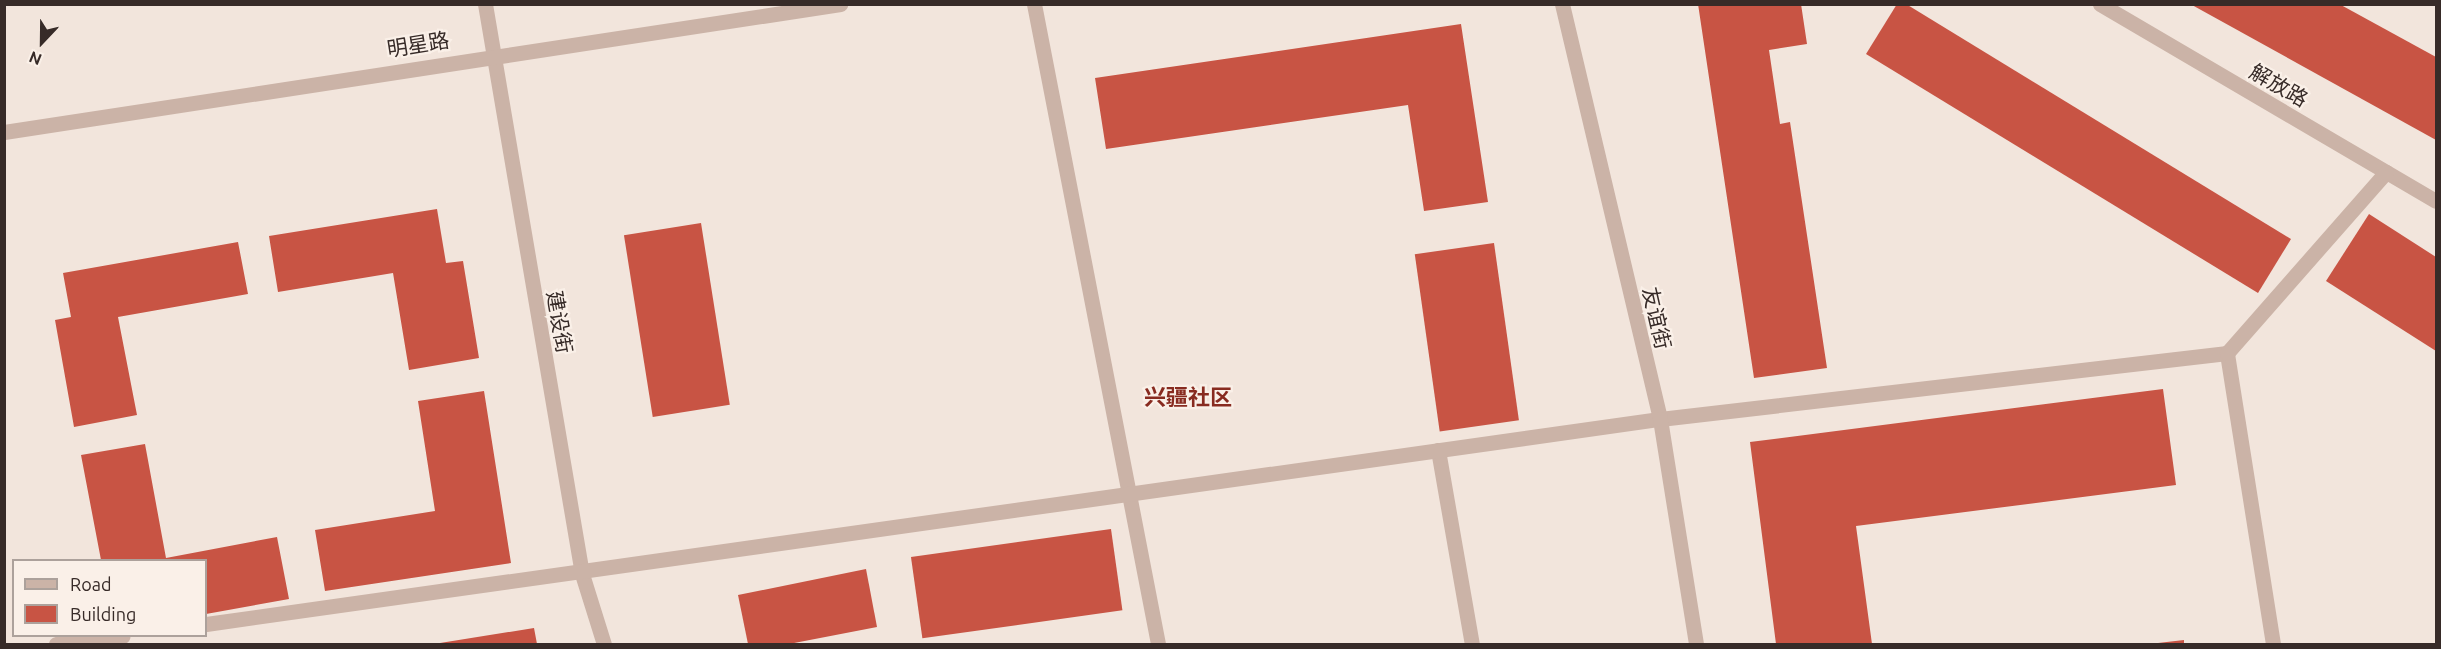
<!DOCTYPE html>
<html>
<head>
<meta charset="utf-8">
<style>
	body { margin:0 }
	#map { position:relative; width:2441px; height:649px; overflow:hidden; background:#f2e5dc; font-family:Ubuntu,"Noto Sans SC",sans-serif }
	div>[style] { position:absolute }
	.building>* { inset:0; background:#c85444; transform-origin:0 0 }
	.minor>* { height:15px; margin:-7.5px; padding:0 7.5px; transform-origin:7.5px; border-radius:7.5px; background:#cbb3a7 }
	.tertiary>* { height:15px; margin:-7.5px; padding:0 7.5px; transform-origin:7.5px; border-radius:7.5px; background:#cbb3a7 }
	span { translate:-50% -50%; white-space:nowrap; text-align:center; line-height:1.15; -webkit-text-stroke:4.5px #faf0e8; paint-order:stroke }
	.street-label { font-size:21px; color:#372b28 }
	.neighbourhood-label { font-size:22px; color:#882b20; font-weight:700 }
	.frame { position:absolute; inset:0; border:6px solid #372b28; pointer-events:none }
	.legend { position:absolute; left:12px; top:559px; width:195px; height:78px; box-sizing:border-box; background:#faf0e8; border:2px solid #aca19b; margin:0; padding:8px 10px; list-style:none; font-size:18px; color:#372b28 }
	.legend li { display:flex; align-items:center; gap:12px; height:30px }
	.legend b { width:30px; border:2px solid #aca19b }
	.north { position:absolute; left:12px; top:12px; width:60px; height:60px; -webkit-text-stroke:4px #faf0e8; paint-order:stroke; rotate:202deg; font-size:16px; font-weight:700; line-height:24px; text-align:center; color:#372b28 }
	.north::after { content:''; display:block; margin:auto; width:21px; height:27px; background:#372b28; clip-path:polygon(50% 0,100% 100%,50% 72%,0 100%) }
</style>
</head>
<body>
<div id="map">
	<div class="building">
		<div style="clip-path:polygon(1698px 4px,1801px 4px,1807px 44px,1769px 50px,1780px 124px,1790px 122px,1827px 368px,1754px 378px)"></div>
		<div style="clip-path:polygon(1897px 4px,1906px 4px,2291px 239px,2258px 293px,1866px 54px)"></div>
		<div style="clip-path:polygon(2192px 5px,2341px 5px,2436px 57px,2436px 140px)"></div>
		<div style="clip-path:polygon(1461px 24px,1488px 202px,1424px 211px,1408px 105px,1106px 149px,1095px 78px)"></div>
		<div style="clip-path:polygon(437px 209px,446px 263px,463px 261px,479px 358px,409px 370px,393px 273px,278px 292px,269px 236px)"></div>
		<div style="clip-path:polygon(2369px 214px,2436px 257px,2436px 351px,2326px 281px)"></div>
		<div style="left:701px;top:223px;width:184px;height:78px;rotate:81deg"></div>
		<div style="clip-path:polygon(238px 242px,248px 294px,118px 317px,137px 415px,74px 427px,55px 320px,71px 317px,63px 273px)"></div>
		<div style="left:1494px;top:243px;width:179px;height:80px;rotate:82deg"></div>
		<div style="clip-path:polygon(2163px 389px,2176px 485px,1856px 526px,1872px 644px,1776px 644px,1750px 442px)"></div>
		<div style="clip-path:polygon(484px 391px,511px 563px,325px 591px,315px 530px,435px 511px,418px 401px)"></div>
		<div style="clip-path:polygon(145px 444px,166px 558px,277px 537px,289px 599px,206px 614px,206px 560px,101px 560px,81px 455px)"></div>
		<div style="left:1111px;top:529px;width:82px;height:202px;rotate:82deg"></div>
		<div style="clip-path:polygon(866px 569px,877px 627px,789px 644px,748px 644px,738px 595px)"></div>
		<div style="clip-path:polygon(534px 628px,537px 644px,440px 644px,440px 643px)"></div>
		<div style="clip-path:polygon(2184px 640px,2184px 644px,2158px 644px,2158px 643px)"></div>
	</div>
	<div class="minor">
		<div style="left:485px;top:4px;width:578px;rotate:80.34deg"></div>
		<div style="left:582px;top:574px;width:73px;rotate:72.6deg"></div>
		<div style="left:1034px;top:4px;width:652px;rotate:79.03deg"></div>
		<div style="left:2100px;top:4px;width:389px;rotate:30.4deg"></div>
		<div style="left:4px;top:132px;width:846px;rotate:-8.7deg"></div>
		<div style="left:1438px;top:450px;width:197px;rotate:80.1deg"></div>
		<div style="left:206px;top:624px;width:1468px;rotate:-8.03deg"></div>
		<div style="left:1660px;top:419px;width:571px;rotate:-6.64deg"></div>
		<div style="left:56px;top:644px;width:67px;rotate:-6.8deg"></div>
		<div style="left:2273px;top:644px;width:295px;rotate:-99deg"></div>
		<div style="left:2227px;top:353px;width:241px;rotate:-48.7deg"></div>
	</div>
	<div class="tertiary">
		<div style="left:1562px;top:4px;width:426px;rotate:76.7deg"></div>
		<div style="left:1660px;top:419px;width:228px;rotate:80.9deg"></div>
	</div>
	<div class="street-label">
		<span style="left:418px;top:44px;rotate:-9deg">明星路</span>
		<span style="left:2279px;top:85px;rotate:30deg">解放路</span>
		<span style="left:1657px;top:318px;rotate:77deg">友谊街</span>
		<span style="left:560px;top:322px;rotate:80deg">建设街</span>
	</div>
	<div class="neighbourhood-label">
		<span style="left:1188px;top:397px">兴疆社区</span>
	</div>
	<div class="frame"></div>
	<ul class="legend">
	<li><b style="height:8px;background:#cbb3a7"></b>Road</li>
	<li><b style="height:16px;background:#c85444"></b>Building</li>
	</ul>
	<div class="north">N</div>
</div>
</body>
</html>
